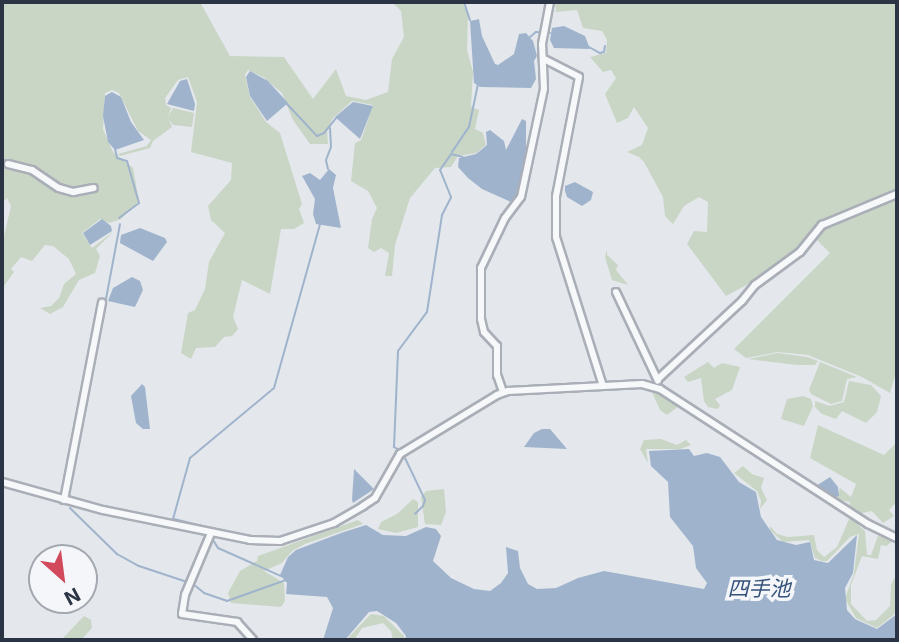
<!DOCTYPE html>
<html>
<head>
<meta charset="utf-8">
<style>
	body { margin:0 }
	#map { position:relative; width:899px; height:642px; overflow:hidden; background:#e4e7ec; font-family:Inter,"Noto Sans JP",sans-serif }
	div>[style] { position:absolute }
	.green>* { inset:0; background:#c9d6c5 }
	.water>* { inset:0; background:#9fb4cc }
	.stream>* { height:2px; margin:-1px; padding:0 1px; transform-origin:1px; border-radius:1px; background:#9fb4cc }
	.roads { filter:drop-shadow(2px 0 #a9aeb7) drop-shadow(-2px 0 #a9aeb7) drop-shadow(0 2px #a9aeb7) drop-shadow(0 -2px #a9aeb7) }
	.street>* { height:6px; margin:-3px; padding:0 3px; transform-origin:3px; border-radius:3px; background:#f7f8fa }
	span { translate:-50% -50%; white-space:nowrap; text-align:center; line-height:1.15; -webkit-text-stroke:7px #f4f6f9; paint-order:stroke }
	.water-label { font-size:21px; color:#34527a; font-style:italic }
	.frame { position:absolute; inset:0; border:4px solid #2b3445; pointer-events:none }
	.north { position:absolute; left:28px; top:544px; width:70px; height:70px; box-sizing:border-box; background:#f4f6f9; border:2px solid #a4a8b1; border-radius:50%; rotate:152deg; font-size:19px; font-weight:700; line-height:28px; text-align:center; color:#2b3445 }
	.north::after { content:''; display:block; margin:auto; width:24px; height:32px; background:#d1495b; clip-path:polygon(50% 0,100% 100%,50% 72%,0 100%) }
</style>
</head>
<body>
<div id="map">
	<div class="green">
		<div style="clip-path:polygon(2px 2px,200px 2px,230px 56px,284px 57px,313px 99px,336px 69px,346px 96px,366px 100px,388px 92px,392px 59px,404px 37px,401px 11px,392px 2px,462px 2px,468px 14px,467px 50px,473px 72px,471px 107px,479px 110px,475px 129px,483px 133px,486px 145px,476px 153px,458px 156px,451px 167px,435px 168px,410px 198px,395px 245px,392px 276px,385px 276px,389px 253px,381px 248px,374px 252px,368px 248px,372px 219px,377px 208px,368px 191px,351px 181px,355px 143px,361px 140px,373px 105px,352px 101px,333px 118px,327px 129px,328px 144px,310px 144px,293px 120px,282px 93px,263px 77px,248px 70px,245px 75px,250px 97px,266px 122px,280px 133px,302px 204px,299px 209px,304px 223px,294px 229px,281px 229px,270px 294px,242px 280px,233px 317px,238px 329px,232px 336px,224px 337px,215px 347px,196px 348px,191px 359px,181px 353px,188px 313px,195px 310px,205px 289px,209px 262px,225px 233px,211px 220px,208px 206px,231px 180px,232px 163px,191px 152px,197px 102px,188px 77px,178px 80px,165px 98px,166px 105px,171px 108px,168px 117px,173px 108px,194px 113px,192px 127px,173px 125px,169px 119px,172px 127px,153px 141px,150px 148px,120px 156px,118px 154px,147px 146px,151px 140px,138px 131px,119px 93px,112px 90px,105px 93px,103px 129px,113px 152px,133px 168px,139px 201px,121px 219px,109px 223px,100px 219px,82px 233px,92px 248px,113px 232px,96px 249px,100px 256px,95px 273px,79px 280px,63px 307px,50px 314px,40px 308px,51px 306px,59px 298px,64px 284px,76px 274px,69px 259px,53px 246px,45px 245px,32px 261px,21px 257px,11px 269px,14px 272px,4px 286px,2px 285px,2px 245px,11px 206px,7px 198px,2px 203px)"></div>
		<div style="clip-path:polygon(555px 2px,897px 2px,897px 369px,890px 393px,862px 377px,808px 355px,778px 352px,746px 358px,734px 349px,830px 253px,811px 234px,776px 269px,726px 296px,687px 244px,694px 231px,707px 232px,708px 202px,699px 197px,684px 206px,673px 224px,665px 216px,663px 197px,644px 162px,639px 157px,627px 152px,642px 145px,648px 128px,634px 107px,628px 118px,617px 123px,605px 94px,616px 78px,611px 70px,603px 72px,590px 57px,606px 53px,607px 40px,602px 31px,583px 28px,577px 10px,556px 12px)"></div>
		<div style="clip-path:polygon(607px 249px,607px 255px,618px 265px,616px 270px,628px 285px,612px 280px,605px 257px)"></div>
		<div style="clip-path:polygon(778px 353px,807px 357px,818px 361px,815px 365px,797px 365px,748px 359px)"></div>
		<div style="clip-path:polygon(708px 362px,714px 368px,722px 363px,740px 367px,732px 390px,715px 399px,720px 405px,718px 409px,708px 407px,704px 401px,701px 378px,688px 382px,684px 377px)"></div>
		<div style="clip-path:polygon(820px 362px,857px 377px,847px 379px,842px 401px,831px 404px,811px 394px,809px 390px)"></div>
		<div style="clip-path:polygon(849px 381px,871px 385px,881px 396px,877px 412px,866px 423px,842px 411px,836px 419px,822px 414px,815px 407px,815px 401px,830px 406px,844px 402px)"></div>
		<div style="clip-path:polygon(651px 390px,679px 406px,667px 415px,660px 410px)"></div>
		<div style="clip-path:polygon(803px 396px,811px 399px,813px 406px,804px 426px,781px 419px,787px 399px)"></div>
		<div style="clip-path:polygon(818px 425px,884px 455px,897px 442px,897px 502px,889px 510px,894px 516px,883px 523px,872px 511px,857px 514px,849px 507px,850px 502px,837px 499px,840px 488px,851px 497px,856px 484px,810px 458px)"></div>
		<div style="clip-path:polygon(661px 439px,677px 445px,686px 440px,691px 445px,680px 449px,646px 449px,648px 463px,640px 449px,644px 440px)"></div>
		<div style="clip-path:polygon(743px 466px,752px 474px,764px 478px,761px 488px,767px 500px,760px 509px,761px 501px,757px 491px,734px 473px)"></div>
		<div style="clip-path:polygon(444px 489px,446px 512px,441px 525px,425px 524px,421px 497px,426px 491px)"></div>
		<div style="clip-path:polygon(413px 499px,418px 502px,418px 527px,396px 533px,378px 529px,381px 522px,397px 514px)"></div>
		<div style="clip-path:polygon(850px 517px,865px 531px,867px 555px,871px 555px,878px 536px,894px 540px,886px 546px,881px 545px,878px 559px,862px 556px,851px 585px,851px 604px,867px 621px,876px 620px,890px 606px,891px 584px,897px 574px,897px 612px,877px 628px,856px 618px,845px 599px,854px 573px,859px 534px,850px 537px,827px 561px,822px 561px,815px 558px,809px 540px,783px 542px,770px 530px,770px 526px,777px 534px,788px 537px,814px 535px,817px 550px,824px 557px,837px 547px)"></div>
		<div style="clip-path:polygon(358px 520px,363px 524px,305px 544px,292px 551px,282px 563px,264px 571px,284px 583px,285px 601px,281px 607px,231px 603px,228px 593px,240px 571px,257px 561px,258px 556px)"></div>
		<div style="clip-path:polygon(371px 614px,384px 616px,404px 636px,403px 640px,393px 640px,391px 631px,383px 623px,362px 628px,354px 640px,346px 640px)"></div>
		<div style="clip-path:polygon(84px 616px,91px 620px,92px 628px,81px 640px,61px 640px)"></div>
	</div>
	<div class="water">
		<div style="clip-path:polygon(479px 19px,482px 36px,495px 64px,498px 65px,514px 54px,519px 34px,526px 33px,533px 41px,537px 56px,534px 61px,536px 79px,531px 88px,480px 87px,474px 83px,470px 21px)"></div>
		<div style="clip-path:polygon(564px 26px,585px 36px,590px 49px,554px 48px,550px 40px,552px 28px)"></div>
		<div style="clip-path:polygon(250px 71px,268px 81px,288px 103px,267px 121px,250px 96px,246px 77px)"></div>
		<div style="clip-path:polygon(187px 79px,195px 104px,194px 111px,167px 104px,180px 81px)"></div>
		<div style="clip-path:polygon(112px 92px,121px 97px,131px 122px,144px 140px,115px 150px,108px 142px,103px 116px,105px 96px)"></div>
		<div style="clip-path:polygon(353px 102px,373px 106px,360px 139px,335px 117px)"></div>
		<div style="clip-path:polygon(522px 119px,526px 121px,526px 155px,521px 191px,516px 201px,511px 202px,482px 189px,468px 178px,458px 167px,459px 158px,476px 154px,487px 145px,486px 132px,490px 130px,504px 141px,506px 150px)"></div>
		<div style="clip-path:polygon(329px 169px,336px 175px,333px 188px,341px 228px,316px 224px,313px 214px,315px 199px,302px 176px,310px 173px,320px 180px)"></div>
		<div style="clip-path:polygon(575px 182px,593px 192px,591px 200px,582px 206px,567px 197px,565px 191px,565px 186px)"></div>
		<div style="clip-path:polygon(102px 219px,111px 226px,112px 231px,90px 245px,83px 233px)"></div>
		<div style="clip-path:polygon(140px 228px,165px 238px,167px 242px,153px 261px,120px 243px,121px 235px)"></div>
		<div style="clip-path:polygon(132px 277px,140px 281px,143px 290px,135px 307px,108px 301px,113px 288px)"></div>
		<div style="clip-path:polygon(142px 384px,145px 387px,150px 429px,143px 429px,136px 423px,131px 396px)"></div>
		<div style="clip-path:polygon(542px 429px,550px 429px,567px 449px,524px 447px,534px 433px)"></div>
		<div style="clip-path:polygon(689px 449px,694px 456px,707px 453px,720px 457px,739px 482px,756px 492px,761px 517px,777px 540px,796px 545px,810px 542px,814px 560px,828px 563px,857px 535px,853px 573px,845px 588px,847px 610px,855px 619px,877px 629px,897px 614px,897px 640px,405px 640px,406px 636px,396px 623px,377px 611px,369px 612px,345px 640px,323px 640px,333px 608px,327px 597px,286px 594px,287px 583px,280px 575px,288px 557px,296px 550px,341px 533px,366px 525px,383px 535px,406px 536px,426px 527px,436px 529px,441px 536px,433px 561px,451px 578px,474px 589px,490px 591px,501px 583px,508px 573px,506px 547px,518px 551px,520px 568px,528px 584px,537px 589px,556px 588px,578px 578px,604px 571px,704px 589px,707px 583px,696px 568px,693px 546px,670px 517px,668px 482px,651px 466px,649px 451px)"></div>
		<div style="clip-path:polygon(354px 469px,374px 489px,353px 503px,352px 500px)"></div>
		<div style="clip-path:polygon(830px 477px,838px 487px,839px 496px,834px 498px,816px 486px)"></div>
	</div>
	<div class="stream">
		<div style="left:464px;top:2px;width:19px;rotate:72deg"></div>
		<div style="left:530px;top:37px;width:8px;rotate:-40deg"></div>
		<div style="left:536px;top:32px;width:14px;rotate:4deg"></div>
		<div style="left:589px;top:47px;width:13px;rotate:29deg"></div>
		<div style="left:600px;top:53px;width:4px;rotate:-14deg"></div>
		<div style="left:604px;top:52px;width:6px;rotate:-81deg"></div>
		<div style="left:287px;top:104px;width:44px;rotate:46.8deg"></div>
		<div style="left:317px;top:136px;width:8px;rotate:-23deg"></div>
		<div style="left:324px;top:133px;width:19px;rotate:-51deg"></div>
		<div style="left:115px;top:149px;width:9px;rotate:77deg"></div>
		<div style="left:117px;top:158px;width:10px;rotate:17deg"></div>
		<div style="left:127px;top:161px;width:44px;rotate:74.1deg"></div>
		<div style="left:139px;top:203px;width:25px;rotate:143deg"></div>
		<div style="left:452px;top:152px;width:30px;rotate:-56deg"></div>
		<div style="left:469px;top:127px;width:44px;rotate:-78.2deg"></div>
		<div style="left:328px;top:169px;width:9px;rotate:-103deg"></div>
		<div style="left:326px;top:160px;width:14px;rotate:-69deg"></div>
		<div style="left:331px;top:147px;width:19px;rotate:-93deg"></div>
		<div style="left:106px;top:299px;width:76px;rotate:-79.4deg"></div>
		<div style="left:399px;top:450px;width:6px;rotate:-149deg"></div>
		<div style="left:394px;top:447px;width:96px;rotate:-87.6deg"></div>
		<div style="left:398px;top:351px;width:49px;rotate:-53.4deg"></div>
		<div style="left:427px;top:312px;width:98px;rotate:-81.2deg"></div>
		<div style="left:442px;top:215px;width:20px;rotate:-63deg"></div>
		<div style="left:451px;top:197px;width:29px;rotate:-112deg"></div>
		<div style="left:440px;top:170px;width:19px;rotate:-55deg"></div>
		<div style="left:451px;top:154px;width:12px;rotate:14deg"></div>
		<div style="left:405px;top:458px;width:47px;rotate:64.5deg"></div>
		<div style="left:425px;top:500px;width:6px;rotate:108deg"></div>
		<div style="left:423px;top:506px;width:11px;rotate:135deg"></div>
		<div style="left:74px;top:464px;width:19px;rotate:-81deg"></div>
		<div style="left:70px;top:508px;width:66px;rotate:44.4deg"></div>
		<div style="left:117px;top:554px;width:25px;rotate:29deg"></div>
		<div style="left:139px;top:566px;width:57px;rotate:18.4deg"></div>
		<div style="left:193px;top:584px;width:14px;rotate:39deg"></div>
		<div style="left:204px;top:593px;width:24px;rotate:19deg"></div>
		<div style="left:227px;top:601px;width:63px;rotate:-19.6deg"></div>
		<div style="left:202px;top:526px;width:30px;rotate:-166deg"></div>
		<div style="left:173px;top:519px;width:63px;rotate:-74.4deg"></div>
		<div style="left:190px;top:458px;width:109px;rotate:-39.8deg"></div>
		<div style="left:274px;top:388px;width:170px;rotate:-74.3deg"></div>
		<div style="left:213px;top:540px;width:9px;rotate:58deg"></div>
		<div style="left:218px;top:548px;width:69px;rotate:24deg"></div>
	</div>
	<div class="roads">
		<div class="street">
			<div style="left:544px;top:59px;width:39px;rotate:27deg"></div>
			<div style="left:579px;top:77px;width:122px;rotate:100.9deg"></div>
			<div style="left:556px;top:197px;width:40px;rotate:90deg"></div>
			<div style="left:556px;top:237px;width:156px;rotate:72.5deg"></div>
			<div style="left:8px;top:164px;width:25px;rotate:14deg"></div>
			<div style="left:32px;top:170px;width:32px;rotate:34deg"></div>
			<div style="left:59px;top:188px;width:15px;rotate:16deg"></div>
			<div style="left:73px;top:192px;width:21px;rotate:-11deg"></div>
			<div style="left:616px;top:292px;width:98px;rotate:64.7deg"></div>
			<div style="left:658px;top:379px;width:115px;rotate:-42.9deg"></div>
			<div style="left:742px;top:301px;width:21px;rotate:-51deg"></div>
			<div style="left:755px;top:285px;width:56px;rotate:-36.3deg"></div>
			<div style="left:800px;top:252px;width:35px;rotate:-51deg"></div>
			<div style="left:822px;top:225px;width:81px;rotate:-22.5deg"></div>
			<div style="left:503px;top:392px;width:18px;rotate:-109deg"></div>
			<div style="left:497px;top:375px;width:29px;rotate:-90deg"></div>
			<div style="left:497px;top:346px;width:19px;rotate:-133deg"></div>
			<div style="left:484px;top:332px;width:13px;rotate:-103deg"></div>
			<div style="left:481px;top:319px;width:51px;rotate:-90deg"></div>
			<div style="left:481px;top:268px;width:55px;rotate:-64.4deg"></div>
			<div style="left:505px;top:218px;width:26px;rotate:-53deg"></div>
			<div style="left:521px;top:197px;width:110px;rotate:-78deg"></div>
			<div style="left:544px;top:89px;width:45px;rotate:-92.5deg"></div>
			<div style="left:542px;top:44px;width:43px;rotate:-79.2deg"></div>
			<div style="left:2px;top:482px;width:105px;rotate:15.5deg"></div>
			<div style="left:103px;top:510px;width:150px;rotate:11.5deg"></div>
			<div style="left:250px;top:540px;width:30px;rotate:2deg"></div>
			<div style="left:280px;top:541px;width:57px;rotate:-18.4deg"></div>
			<div style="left:334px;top:523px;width:34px;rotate:-30deg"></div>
			<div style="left:363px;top:506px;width:14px;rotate:-34deg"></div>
			<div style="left:375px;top:498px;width:51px;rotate:-60.4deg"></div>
			<div style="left:400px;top:454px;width:114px;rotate:-31.3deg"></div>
			<div style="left:497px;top:395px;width:12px;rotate:-20deg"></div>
			<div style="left:508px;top:391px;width:134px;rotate:-3deg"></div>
			<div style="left:642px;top:384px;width:19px;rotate:16deg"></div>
			<div style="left:660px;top:389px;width:248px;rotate:33deg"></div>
			<div style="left:868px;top:524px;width:32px;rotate:26deg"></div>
			<div style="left:64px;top:500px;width:201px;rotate:-79.1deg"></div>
			<div style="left:211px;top:533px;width:67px;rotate:112.8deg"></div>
			<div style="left:185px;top:595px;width:19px;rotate:99deg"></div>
			<div style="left:182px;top:614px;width:56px;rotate:8.3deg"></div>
			<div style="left:237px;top:622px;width:24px;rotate:48deg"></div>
		</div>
	</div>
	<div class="water-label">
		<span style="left:759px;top:589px">四手池</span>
	</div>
	<div class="frame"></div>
	<div class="north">N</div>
</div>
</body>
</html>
